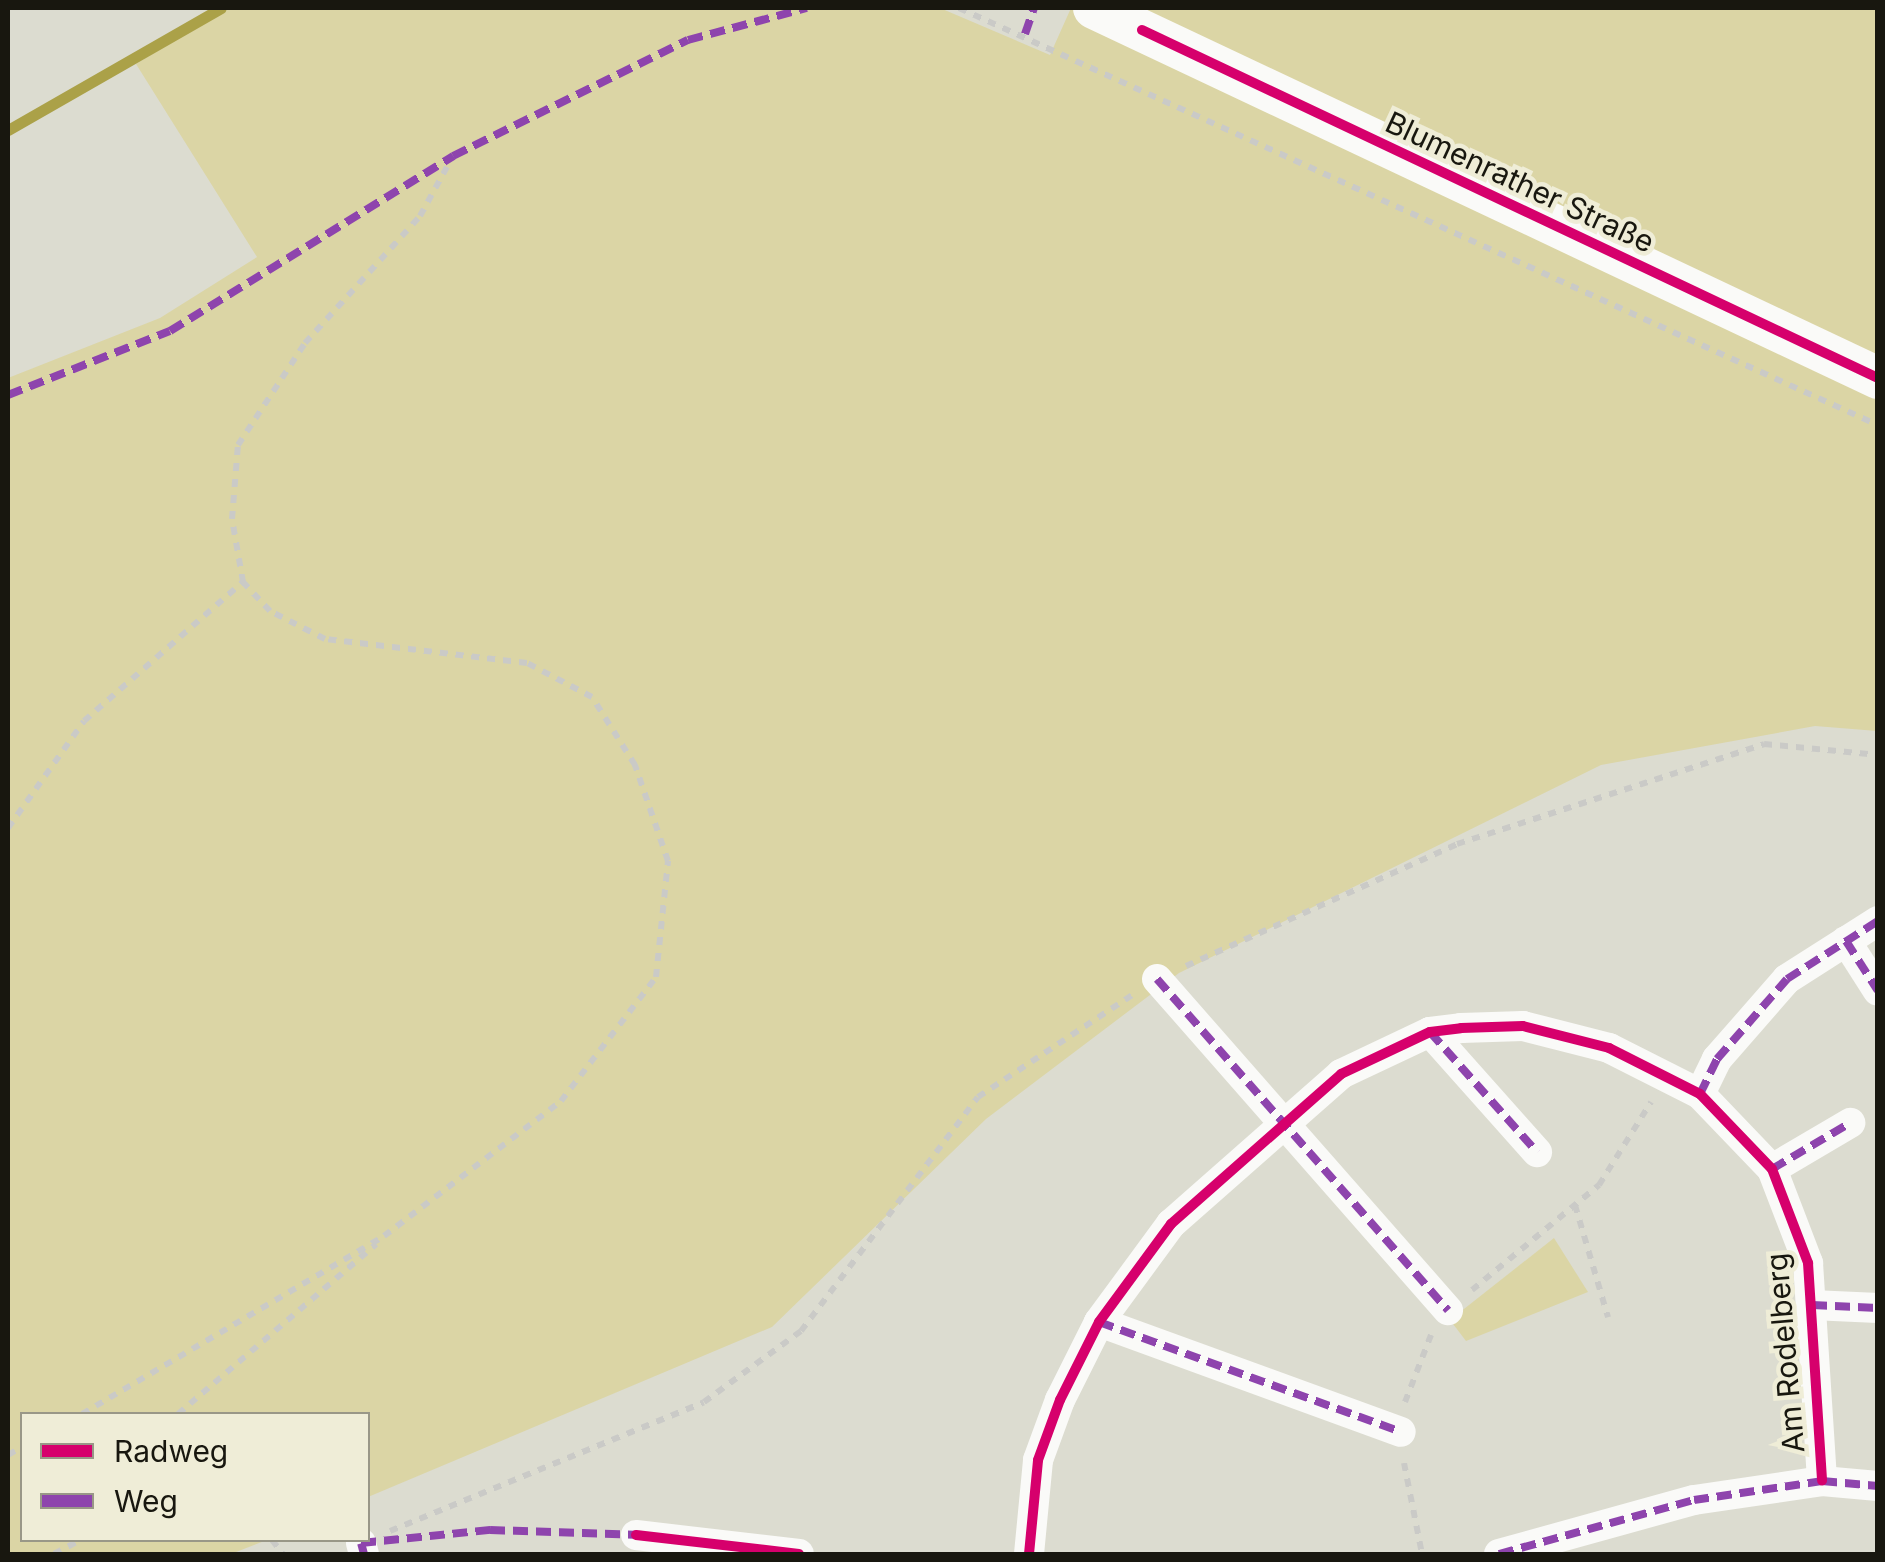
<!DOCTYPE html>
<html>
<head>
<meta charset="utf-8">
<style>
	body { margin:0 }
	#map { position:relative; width:1885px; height:1562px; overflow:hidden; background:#dcdcd0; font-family:Inter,sans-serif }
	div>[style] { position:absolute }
	.green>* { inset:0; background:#dbd5a5 }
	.stream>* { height:11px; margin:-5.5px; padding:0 5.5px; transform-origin:5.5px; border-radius:5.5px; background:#aba148 }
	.path>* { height:6px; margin-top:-3px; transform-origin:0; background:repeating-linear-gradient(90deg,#cacac7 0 8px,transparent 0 16px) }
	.street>* { height:30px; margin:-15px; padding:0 15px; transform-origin:15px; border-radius:15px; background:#fafaf8 }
	.secondary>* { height:42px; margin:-21px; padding:0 21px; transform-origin:21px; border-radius:21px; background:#fafaf8 }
	.quiet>* { height:8px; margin-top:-4px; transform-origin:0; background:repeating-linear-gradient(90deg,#8e44ad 0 15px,transparent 0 23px) }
	.cycleway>* { height:10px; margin:-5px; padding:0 5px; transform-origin:5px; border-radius:5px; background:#d6006c }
	span { translate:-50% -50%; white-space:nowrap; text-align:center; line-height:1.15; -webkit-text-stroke:9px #efedd7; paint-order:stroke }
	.street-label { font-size:30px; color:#18170f }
	.frame { position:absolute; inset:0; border:10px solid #18170f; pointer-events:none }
	.legend { position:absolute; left:20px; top:1412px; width:350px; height:130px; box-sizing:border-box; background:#efedd7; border:2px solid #999787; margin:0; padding:12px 18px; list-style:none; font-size:30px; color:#18170f }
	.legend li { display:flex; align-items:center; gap:20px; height:50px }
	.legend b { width:50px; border:2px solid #999787 }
</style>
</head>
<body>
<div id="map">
	<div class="green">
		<div style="clip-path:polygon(227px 8px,940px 8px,1050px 55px,1071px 8px,1877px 8px,1877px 731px,1815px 726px,1601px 765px,1179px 973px,986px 1119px,772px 1327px,368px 1497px,368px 1414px,22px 1414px,22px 1540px,267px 1540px,231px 1554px,8px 1554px,8px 378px,160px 318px,257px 257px,136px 64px)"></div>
		<div style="clip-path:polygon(1554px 1238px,1588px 1292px,1466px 1341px,1450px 1320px)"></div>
	</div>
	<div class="stream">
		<div style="left:8px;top:130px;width:245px;rotate:-29.8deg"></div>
	</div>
	<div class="path">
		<div style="left:959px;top:8px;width:1009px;rotate:24.41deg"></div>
		<div style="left:8px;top:828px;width:131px;rotate:-54.6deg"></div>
		<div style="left:84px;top:721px;width:211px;rotate:-41.2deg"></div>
		<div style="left:1186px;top:966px;width:297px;rotate:-24.2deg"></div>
		<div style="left:1457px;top:844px;width:323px;rotate:-18deg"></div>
		<div style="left:1764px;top:744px;width:115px;rotate:5.5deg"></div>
		<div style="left:1575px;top:1205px;width:117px;rotate:73.6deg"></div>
		<div style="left:1472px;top:1290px;width:165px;rotate:-39.6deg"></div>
		<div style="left:1599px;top:1185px;width:98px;rotate:-57.9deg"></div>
		<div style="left:1405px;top:1402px;width:72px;rotate:-68.8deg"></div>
		<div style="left:82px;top:1414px;width:351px;rotate:-30.5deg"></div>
		<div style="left:384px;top:1236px;width:223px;rotate:-37.3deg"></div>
		<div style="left:561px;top:1101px;width:156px;rotate:-52.5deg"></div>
		<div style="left:656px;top:977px;width:117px;rotate:-84.1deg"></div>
		<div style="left:668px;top:861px;width:102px;rotate:-109deg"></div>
		<div style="left:635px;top:765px;width:80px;rotate:-122.3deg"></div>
		<div style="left:592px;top:697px;width:73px;rotate:-152.4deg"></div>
		<div style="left:527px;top:663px;width:203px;rotate:-173.2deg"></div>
		<div style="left:325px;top:639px;width:62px;rotate:-153deg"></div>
		<div style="left:270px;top:611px;width:40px;rotate:-133deg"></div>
		<div style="left:243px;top:582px;width:64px;rotate:-99.9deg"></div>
		<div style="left:232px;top:519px;width:74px;rotate:-85.4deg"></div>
		<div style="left:238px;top:445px;width:122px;rotate:-56.7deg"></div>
		<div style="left:305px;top:343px;width:171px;rotate:-47.8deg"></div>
		<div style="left:420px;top:216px;width:68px;rotate:-61.2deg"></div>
		<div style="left:178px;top:1414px;width:261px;rotate:-40.6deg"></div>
		<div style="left:8px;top:1455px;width:16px;rotate:-30deg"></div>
		<div style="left:1404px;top:1463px;width:93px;rotate:78.8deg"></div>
		<div style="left:390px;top:1531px;width:339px;rotate:-22.3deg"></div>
		<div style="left:704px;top:1402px;width:120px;rotate:-36.2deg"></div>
		<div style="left:801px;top:1331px;width:293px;rotate:-52.9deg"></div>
		<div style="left:978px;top:1097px;width:185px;rotate:-33.5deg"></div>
		<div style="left:272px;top:1540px;width:18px;rotate:52deg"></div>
		<div style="left:54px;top:1554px;width:30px;rotate:-28deg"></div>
	</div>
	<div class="street">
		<div style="left:1846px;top:941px;width:59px;rotate:57.4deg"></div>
		<div style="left:1157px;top:979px;width:441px;rotate:48.7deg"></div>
		<div style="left:1430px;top:1032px;width:161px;rotate:48.3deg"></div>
		<div style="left:1700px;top:1094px;width:39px;rotate:-64deg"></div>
		<div style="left:1717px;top:1059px;width:106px;rotate:-48.8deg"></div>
		<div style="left:1787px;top:979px;width:108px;rotate:-32.5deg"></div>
		<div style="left:1772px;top:1169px;width:91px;rotate:-30.5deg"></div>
		<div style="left:1812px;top:1305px;width:66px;rotate:2.6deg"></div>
		<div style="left:1099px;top:1322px;width:321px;rotate:20deg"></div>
		<div style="left:636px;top:1535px;width:164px;rotate:6.6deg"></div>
		<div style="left:361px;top:1543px;width:11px;rotate:75deg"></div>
		<div style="left:1029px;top:1554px;width:94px;rotate:-84.5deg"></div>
		<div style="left:1038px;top:1460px;width:64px;rotate:-69.9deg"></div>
		<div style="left:1060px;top:1400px;width:87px;rotate:-63.4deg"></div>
		<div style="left:1099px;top:1322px;width:122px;rotate:-53.7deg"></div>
		<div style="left:1171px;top:1224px;width:227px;rotate:-41.4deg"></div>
		<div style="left:1341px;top:1074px;width:98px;rotate:-25.3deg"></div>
		<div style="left:1430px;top:1032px;width:31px;rotate:-7deg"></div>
		<div style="left:1461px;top:1028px;width:62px;rotate:-1.8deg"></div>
		<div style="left:1523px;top:1026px;width:89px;rotate:14.3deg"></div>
		<div style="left:1609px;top:1048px;width:102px;rotate:26.8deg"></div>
		<div style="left:1700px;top:1094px;width:104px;rotate:46.2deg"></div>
		<div style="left:1772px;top:1169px;width:101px;rotate:69deg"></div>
		<div style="left:1808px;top:1263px;width:218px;rotate:86.3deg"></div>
		<div style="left:1499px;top:1554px;width:202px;rotate:-15.5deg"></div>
		<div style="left:1694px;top:1500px;width:129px;rotate:-8.4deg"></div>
		<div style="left:1822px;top:1481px;width:56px;rotate:5.1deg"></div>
	</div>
	<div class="secondary">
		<div style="left:1094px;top:8px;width:867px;rotate:25.26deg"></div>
	</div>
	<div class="quiet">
		<div style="left:1025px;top:34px;width:28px;rotate:-71deg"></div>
		<div style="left:8px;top:395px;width:174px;rotate:-21.6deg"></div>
		<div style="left:170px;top:331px;width:333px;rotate:-31.7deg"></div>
		<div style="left:453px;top:156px;width:262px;rotate:-26.3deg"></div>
		<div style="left:688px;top:40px;width:123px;rotate:-15.1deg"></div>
		<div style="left:1846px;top:941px;width:59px;rotate:57.4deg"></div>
		<div style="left:1157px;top:979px;width:441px;rotate:48.7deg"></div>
		<div style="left:1430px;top:1032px;width:161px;rotate:48.3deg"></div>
		<div style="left:1700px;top:1094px;width:39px;rotate:-64deg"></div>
		<div style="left:1717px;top:1059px;width:106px;rotate:-48.8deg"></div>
		<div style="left:1787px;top:979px;width:108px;rotate:-32.5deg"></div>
		<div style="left:1772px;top:1169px;width:91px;rotate:-30.5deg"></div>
		<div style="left:1812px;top:1305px;width:66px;rotate:2.6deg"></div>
		<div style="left:1099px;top:1322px;width:321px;rotate:20deg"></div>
		<div style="left:364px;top:1554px;width:11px;rotate:-105deg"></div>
		<div style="left:361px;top:1543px;width:130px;rotate:-5.8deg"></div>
		<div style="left:490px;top:1530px;width:152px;rotate:1.9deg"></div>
		<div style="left:1499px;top:1554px;width:202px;rotate:-15.5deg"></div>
		<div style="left:1694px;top:1500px;width:129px;rotate:-8.4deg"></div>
		<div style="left:1822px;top:1481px;width:56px;rotate:5.1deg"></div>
	</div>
	<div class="cycleway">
		<div style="left:1142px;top:30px;width:814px;rotate:25.31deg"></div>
		<div style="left:636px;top:1535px;width:164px;rotate:6.6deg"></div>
		<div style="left:1029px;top:1554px;width:94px;rotate:-84.5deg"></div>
		<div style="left:1038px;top:1460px;width:64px;rotate:-69.9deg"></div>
		<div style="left:1060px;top:1400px;width:87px;rotate:-63.4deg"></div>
		<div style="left:1099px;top:1322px;width:122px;rotate:-53.7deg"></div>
		<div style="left:1171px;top:1224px;width:227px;rotate:-41.4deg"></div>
		<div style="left:1341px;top:1074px;width:98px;rotate:-25.3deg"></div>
		<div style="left:1430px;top:1032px;width:31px;rotate:-7deg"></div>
		<div style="left:1461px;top:1028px;width:62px;rotate:-1.8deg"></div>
		<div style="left:1523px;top:1026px;width:89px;rotate:14.3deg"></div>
		<div style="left:1609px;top:1048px;width:102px;rotate:26.8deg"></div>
		<div style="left:1700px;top:1094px;width:104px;rotate:46.2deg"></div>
		<div style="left:1772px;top:1169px;width:101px;rotate:69deg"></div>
		<div style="left:1808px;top:1263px;width:218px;rotate:86.3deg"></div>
	</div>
	<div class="street-label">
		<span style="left:1520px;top:182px;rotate:25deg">Blumenrather Straße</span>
		<span style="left:1785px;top:1353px;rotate:-95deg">Am Rodelberg</span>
	</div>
	<div class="frame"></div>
	<ul class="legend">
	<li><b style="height:12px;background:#d6006c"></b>Radweg</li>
	<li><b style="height:12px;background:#8e44ad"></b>Weg</li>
	</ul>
</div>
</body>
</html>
